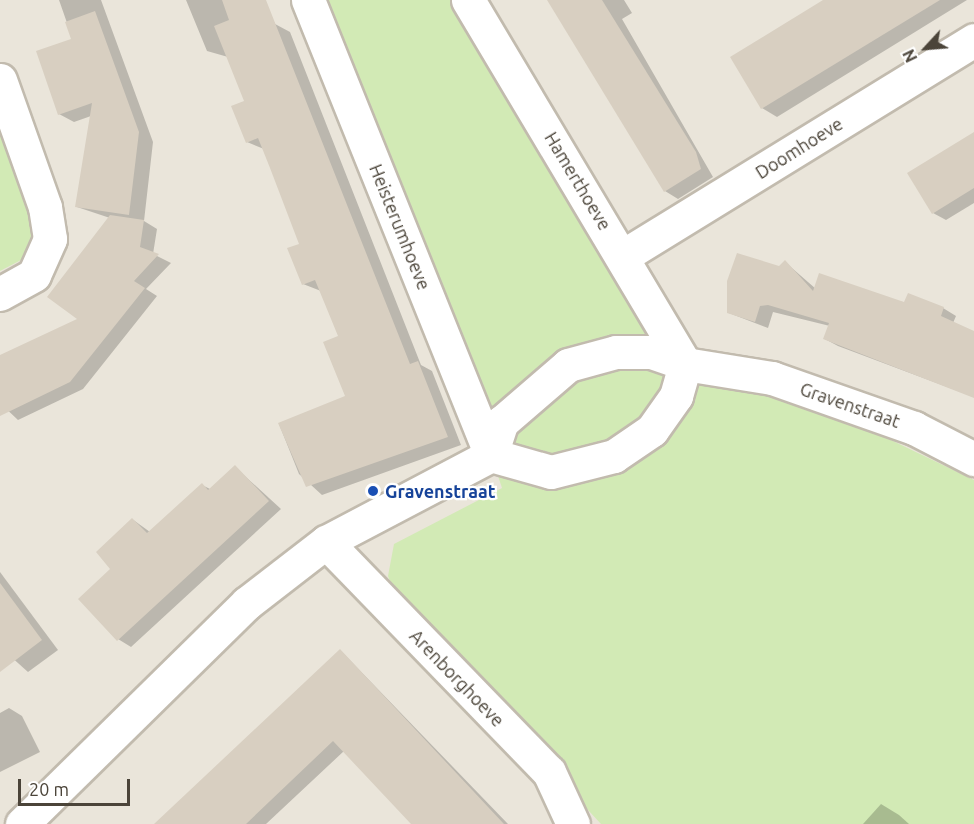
<!DOCTYPE html>
<html>
<head>
<meta charset="utf-8">
<style>
	body { margin:0 }
	#map { position:relative; width:974px; height:824px; overflow:hidden; background:#f6f3ec; font-family:Ubuntu,sans-serif }
	div>[style] { position:absolute }
	.residential>* { inset:0; background:#eae5da; transform-origin:0 0 }
	.green>* { inset:0; background:#d2eab5 }
	.shadow>* { inset:0; background:#0003 }
	.building>* { inset:0; background:#d8cfc1 }
	.roads { filter:drop-shadow(2px 0 #c2bbae) drop-shadow(-2px 0 #c2bbae) drop-shadow(0 2px #c2bbae) drop-shadow(0 -2px #c2bbae) }
	.minor>* { height:33px; margin:-16.5px; padding:0 16.5px; transform-origin:16.5px; border-radius:16.5px; background:#fff }
	.dots>* { width:16px; height:16px; translate:-50% -50%; box-sizing:border-box; border:3px solid #fff; border-radius:50% }
	span { translate:-50% -50%; white-space:nowrap; text-align:center; line-height:1.15; -webkit-text-stroke:4.5px #fff; paint-order:stroke }
	.street-label { font-size:18px; color:#4b4439 }
	.transit-label { font-size:18px; color:#164399; font-weight:700 }
	.left { translate:0 -50%; text-align:left }
	.north { position:absolute; left:896px; top:18px; width:60px; height:60px; -webkit-text-stroke:4px #fff; paint-order:stroke; rotate:244deg; font-size:16px; font-weight:700; line-height:24px; text-align:center; color:#4b4439 }
	.north::after { content:''; display:block; margin:auto; width:21px; height:27px; background:#4b4439; clip-path:polygon(50% 0,100% 100%,50% 72%,0 100%) }
	.scale { position:absolute; left:18px; top:779px; width:112px; height:27px; box-sizing:border-box; border:3px solid #4b4439; border-top:0; padding-left:8px; font-size:18px; line-height:21px; white-space:nowrap; color:#4b4439; -webkit-text-stroke:4px #fff; paint-order:stroke }
</style>
</head>
<body>
<div id="map">
	<div class="residential">
		<div style="left:0;top:0;width:974px;height:824px"></div>
	</div>
	<div class="green">
		<div style="clip-path:polygon(320px 0,457px 0,656px 326px,730px 381px,839px 415px,974px 480px,974px 824px,601px 824px,399px 606px,388px 576px,394px 544px,502px 488px,433px 279px)"></div>
		<div style="clip-path:polygon(0 111px,36px 222px,35px 242px,23px 259px,0 271px)"></div>
	</div>
	<div class="shadow">
		<div style="clip-path:polygon(31px 0,101px 0,153px 142px,144px 221px,157px 229px,153px 254px,171px 263px,146px 289px,157px 296px,83px 389px,18px 420px,0 403px,0 356px,80px 320px,110px 218px,77px 207px,91px 116px,74px 122px,59px 114px,73px 40px,59px 0)"></div>
		<div style="clip-path:polygon(186px 0,261px 0,275px 24px,290px 32px,421px 365px,432px 371px,461px 445px,322px 495px,299px 474px,279px 424px,347px 397px,340px 337px,321px 291px,303px 284px,301px 245px,264px 149px,247px 142px,246px 102px,228px 57px,207px 51px)"></div>
		<div style="clip-path:polygon(548px 0,624px 0,632px 13px,622px 19px,713px 177px,678px 199px,665px 191px)"></div>
		<div style="clip-path:polygon(825px 0,967px 0,777px 117px,762px 108px)"></div>
		<div style="clip-path:polygon(974px 134px,974px 203px,946px 220px,933px 213px)"></div>
		<div style="clip-path:polygon(785px 262px,816px 289px,943px 308px,956px 316px,953px 323px,974px 333px,974px 397px,838px 346px,825px 339px,830px 326px,773px 312px,768px 328px,729px 313px)"></div>
		<div style="clip-path:polygon(235px 467px,281px 509px,131px 647px,118px 639px,112px 570px,132px 519px,150px 532px,202px 485px,210px 489px)"></div>
		<div style="clip-path:polygon(0 572px,58px 650px,28px 672px,0 647px)"></div>
		<div style="clip-path:polygon(341px 651px,508px 824px,420px 824px,344px 751px,266px 824px,156px 824px)"></div>
		<div style="clip-path:polygon(9px 708px,22px 716px,40px 752px,0 772px,0 713px)"></div>
		<div style="clip-path:polygon(881px 804px,899px 815px,909px 824px,863px 824px)"></div>
	</div>
	<div class="building">
		<div style="clip-path:polygon(222px 0,266px 0,410px 364px,418px 361px,448px 437px,306px 487px,278px 423px,345px 396px,323px 342px,338px 336px,315px 280px,302px 285px,287px 248px,299px 244px,270px 168px,258px 138px,246px 143px,231px 106px,244px 101px,214px 26px,229px 20px)"></div>
		<div style="clip-path:polygon(547px 0,602px 0,696px 152px,701px 169px,664px 192px)"></div>
		<div style="clip-path:polygon(823px 0,940px 0,761px 109px,730px 57px)"></div>
		<div style="clip-path:polygon(95px 11px,139px 132px,129px 215px,75px 207px,92px 103px,58px 115px,36px 51px,71px 39px,65px 22px)"></div>
		<div style="clip-path:polygon(974px 132px,974px 188px,932px 214px,907px 173px)"></div>
		<div style="clip-path:polygon(110px 215px,144px 220px,140px 247px,159px 254px,134px 281px,145px 288px,70px 382px,0 416px,0 355px,77px 319px,47px 297px)"></div>
		<div style="clip-path:polygon(737px 253px,779px 266px,785px 260px,813px 291px,819px 273px,904px 302px,908px 293px,944px 307px,941px 316px,974px 331px,974px 398px,823px 339px,829px 323px,768px 305px,760px 306px,755px 322px,727px 313px,727px 281px)"></div>
		<div style="clip-path:polygon(235px 465px,269px 501px,117px 641px,78px 599px,110px 569px,96px 552px,132px 518px,147px 533px,202px 483px,208px 490px)"></div>
		<div style="clip-path:polygon(0 583px,42px 640px,0 672px)"></div>
		<div style="clip-path:polygon(340px 649px,504px 824px,411px 824px,333px 741px,246px 824px,154px 824px)"></div>
	</div>
	<div class="roads">
		<div class="minor">
			<div style="left:308px;top:0;width:490px;rotate:68.1deg"></div>
			<div style="left:468px;top:0;width:424px;rotate:59.2deg"></div>
			<div style="left:0;top:80px;width:135px;rotate:70.5deg"></div>
			<div style="left:45px;top:207px;width:32px;rotate:81deg"></div>
			<div style="left:50px;top:239px;width:39px;rotate:114deg"></div>
			<div style="left:34px;top:275px;width:39px;rotate:151deg"></div>
			<div style="left:623px;top:256px;width:412px;rotate:-31.6deg"></div>
			<div style="left:491px;top:455px;width:62px;rotate:15.8deg"></div>
			<div style="left:551px;top:472px;width:65px;rotate:-14.3deg"></div>
			<div style="left:614px;top:456px;width:46px;rotate:-34.4deg"></div>
			<div style="left:652px;top:430px;width:42px;rotate:-54.8deg"></div>
			<div style="left:676px;top:396px;width:33px;rotate:-74deg"></div>
			<div style="left:326px;top:542px;width:320px;rotate:45.9deg"></div>
			<div style="left:549px;top:772px;width:57px;rotate:65.2deg"></div>
			<div style="left:22px;top:824px;width:315px;rotate:-44.5deg"></div>
			<div style="left:247px;top:603px;width:100px;rotate:-37.7deg"></div>
			<div style="left:326px;top:542px;width:187px;rotate:-27.8deg"></div>
			<div style="left:491px;top:455px;width:35px;rotate:-72deg"></div>
			<div style="left:502px;top:422px;width:87px;rotate:-40.8deg"></div>
			<div style="left:568px;top:365px;width:50px;rotate:-15.2deg"></div>
			<div style="left:616px;top:352px;width:35px"></div>
			<div style="left:651px;top:352px;width:36px;rotate:19deg"></div>
			<div style="left:685px;top:364px;width:88px;rotate:9.1deg"></div>
			<div style="left:772px;top:378px;width:151px;rotate:19.4deg"></div>
			<div style="left:914px;top:428px;width:68px;rotate:27.3deg"></div>
		</div>
	</div>
	<div class="dots">
		<div style="left:373px;top:491px;background:#1a4fb4"></div>
	</div>
	<div class="street-label">
		<span style="left:799px;top:148px;rotate:-32deg">Doomhoeve</span>
		<span style="left:578px;top:181px;rotate:59deg">Hamerthoeve</span>
		<span style="left:400px;top:227px;rotate:68deg">Heisterumhoeve</span>
		<span style="left:850px;top:405px;rotate:19deg">Gravenstraat</span>
		<span style="left:457px;top:678px;rotate:46deg">Arenborghoeve</span>
	</div>
	<div class="transit-label">
		<span class="left" style="left:385px;top:491px">Gravenstraat</span>
	</div>
	<div class="north">N</div>
	<div class="scale">20 m</div>
</div>
</body>
</html>
